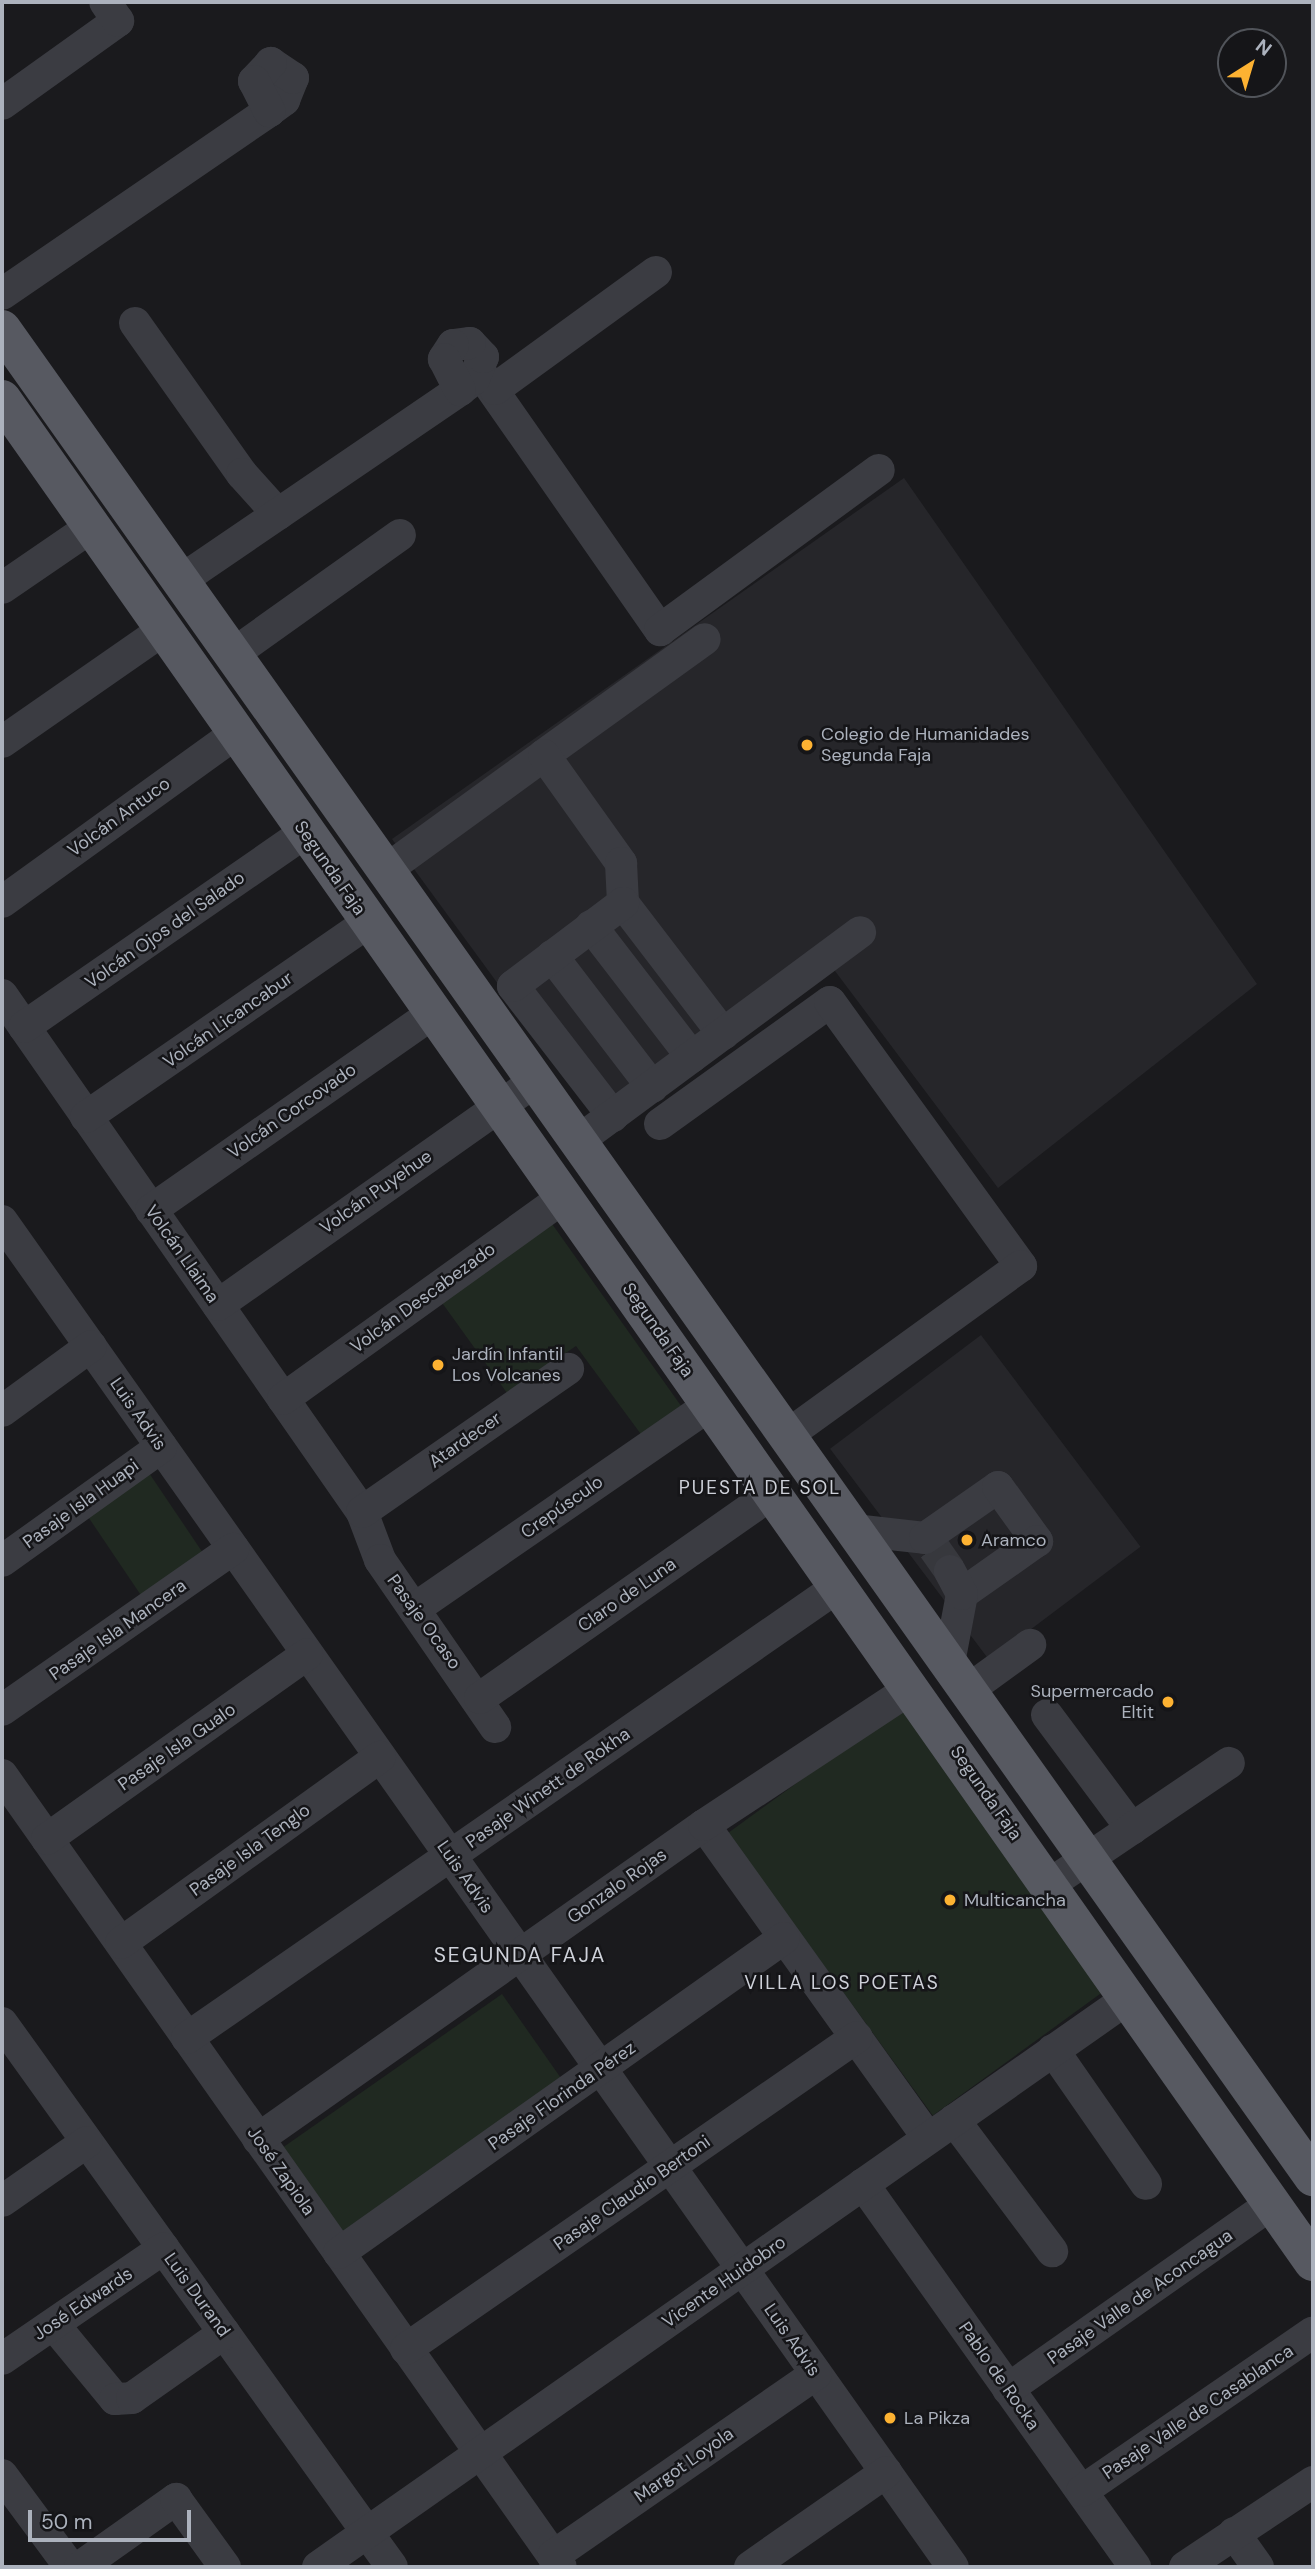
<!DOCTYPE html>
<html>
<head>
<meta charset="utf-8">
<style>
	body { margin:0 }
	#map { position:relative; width:1315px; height:2569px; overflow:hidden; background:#1a1a1d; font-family:"DM Sans",sans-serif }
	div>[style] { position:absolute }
	.built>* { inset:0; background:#26262a; transform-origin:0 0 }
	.green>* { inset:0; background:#202921; transform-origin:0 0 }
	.minor-tunnel>* { height:32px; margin-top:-16px; transform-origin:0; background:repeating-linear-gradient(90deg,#37383d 0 32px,transparent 0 48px) }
	.minor>* { height:32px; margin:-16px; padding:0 16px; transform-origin:16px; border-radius:16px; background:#3b3c42 }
	.major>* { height:38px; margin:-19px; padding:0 19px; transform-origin:19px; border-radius:19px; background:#575961 }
	.dots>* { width:19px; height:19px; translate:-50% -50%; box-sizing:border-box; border:4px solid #151518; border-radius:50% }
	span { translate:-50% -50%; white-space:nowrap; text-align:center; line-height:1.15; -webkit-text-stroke:5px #151518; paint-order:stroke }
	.poi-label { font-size:18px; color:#acb2bd }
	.left { translate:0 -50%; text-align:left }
	.right { translate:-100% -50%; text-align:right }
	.street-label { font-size:18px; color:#acb2bd }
	.neighbourhood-label { font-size:19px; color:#ced1d9; letter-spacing:2px }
	.quarter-label { font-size:21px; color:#ced1d9; letter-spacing:2px }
	.frame { position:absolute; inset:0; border:4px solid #acb2bd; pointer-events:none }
	.north { position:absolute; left:1217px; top:28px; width:70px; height:70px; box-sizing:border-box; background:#151518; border:2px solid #51545a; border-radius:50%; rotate:37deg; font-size:19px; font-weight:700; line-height:28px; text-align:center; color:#acb2bd }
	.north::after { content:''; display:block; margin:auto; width:24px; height:32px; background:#fdb232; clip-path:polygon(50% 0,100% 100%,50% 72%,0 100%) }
	.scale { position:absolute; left:28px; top:2510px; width:163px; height:32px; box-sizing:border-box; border:4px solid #acb2bd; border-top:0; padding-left:9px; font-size:21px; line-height:24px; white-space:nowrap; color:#acb2bd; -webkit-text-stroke:5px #151518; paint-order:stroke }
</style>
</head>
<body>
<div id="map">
	<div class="built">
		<div style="clip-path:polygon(904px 478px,1257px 984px,998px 1188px,832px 967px,610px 1137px,392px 839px)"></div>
		<div style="left:981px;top:1335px;width:265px;height:189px;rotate:53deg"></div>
	</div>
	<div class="green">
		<div style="clip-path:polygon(550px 1221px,684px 1410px,643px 1437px,576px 1346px,507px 1393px,440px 1300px)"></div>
		<div style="left:147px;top:1470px;width:104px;height:75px;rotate:56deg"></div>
		<div style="left:900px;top:1708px;width:349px;height:213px;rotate:54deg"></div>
		<div style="left:502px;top:1994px;width:106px;height:275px;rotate:55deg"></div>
	</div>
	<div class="minor-tunnel">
		<div style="left:934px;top:1548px;width:28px;rotate:55deg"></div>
	</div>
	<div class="minor">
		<div style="left:2px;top:104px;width:143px;rotate:-35.6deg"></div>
		<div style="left:118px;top:21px;width:23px;rotate:-124deg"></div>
		<div style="left:2px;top:294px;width:324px;rotate:-34.4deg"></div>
		<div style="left:269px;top:111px;width:19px;rotate:-36deg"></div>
		<div style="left:284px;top:100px;width:24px;rotate:-68deg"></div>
		<div style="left:293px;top:78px;width:27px;rotate:-146deg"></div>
		<div style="left:271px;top:63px;width:25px;rotate:133deg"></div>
		<div style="left:254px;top:81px;width:34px;rotate:63deg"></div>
		<div style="left:135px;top:323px;width:185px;rotate:54.7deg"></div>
		<div style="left:242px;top:474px;width:54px;rotate:48deg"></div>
		<div style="left:480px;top:372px;width:315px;rotate:55.1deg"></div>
		<div style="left:660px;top:630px;width:271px;rotate:-36.2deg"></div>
		<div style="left:495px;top:389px;width:199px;rotate:-36deg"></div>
		<div style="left:181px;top:581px;width:19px;rotate:-36deg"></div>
		<div style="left:196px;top:570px;width:320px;rotate:-34.3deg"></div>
		<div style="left:460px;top:390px;width:18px;rotate:-38deg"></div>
		<div style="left:474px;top:379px;width:24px;rotate:-68deg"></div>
		<div style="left:483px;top:357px;width:19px;rotate:-133deg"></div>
		<div style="left:470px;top:343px;width:17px;rotate:173deg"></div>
		<div style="left:453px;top:345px;width:17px;rotate:123deg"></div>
		<div style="left:444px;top:359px;width:35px;rotate:63deg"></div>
		<div style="left:2px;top:588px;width:108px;rotate:-34.4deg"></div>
		<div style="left:233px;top:654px;width:205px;rotate:-35.5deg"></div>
		<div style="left:2px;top:742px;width:196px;rotate:-34.8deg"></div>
		<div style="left:544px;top:755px;width:198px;rotate:-35.8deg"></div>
		<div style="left:386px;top:870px;width:195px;rotate:-36deg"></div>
		<div style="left:544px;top:755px;width:133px;rotate:54.5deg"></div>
		<div style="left:621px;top:863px;width:40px;rotate:87.1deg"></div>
		<div style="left:623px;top:903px;width:165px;rotate:52.6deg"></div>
		<div style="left:2px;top:902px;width:289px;rotate:-35.8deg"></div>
		<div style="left:591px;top:926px;width:165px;rotate:52.4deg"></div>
		<div style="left:552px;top:956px;width:165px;rotate:52.6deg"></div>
		<div style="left:2px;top:995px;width:630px;rotate:55.15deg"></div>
		<div style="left:362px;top:1512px;width:51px;rotate:69.4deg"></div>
		<div style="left:380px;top:1560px;width:203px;rotate:55.4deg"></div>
		<div style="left:24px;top:1027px;width:343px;rotate:-34.7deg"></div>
		<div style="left:613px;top:1116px;width:164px;rotate:-127.6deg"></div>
		<div style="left:513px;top:986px;width:138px;rotate:-37deg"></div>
		<div style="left:86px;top:1117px;width:344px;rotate:-34.6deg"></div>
		<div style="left:660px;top:1124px;width:209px;rotate:-35.7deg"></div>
		<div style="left:830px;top:1002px;width:326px;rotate:54.1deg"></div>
		<div style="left:1021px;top:1266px;width:271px;rotate:144.1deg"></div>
		<div style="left:578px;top:1141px;width:351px;rotate:-36.5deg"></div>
		<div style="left:151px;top:1210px;width:344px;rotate:-34.9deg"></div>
		<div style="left:2px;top:1221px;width:1648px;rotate:54.76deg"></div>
		<div style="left:218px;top:1305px;width:389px;rotate:-35.2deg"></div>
		<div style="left:283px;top:1399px;width:346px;rotate:-35.7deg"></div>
		<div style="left:2px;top:1411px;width:110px;rotate:-36.1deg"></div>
		<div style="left:362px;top:1512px;width:251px;rotate:-34.8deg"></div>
		<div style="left:854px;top:1530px;width:71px;rotate:6.4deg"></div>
		<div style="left:925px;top:1538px;width:89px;rotate:-34.9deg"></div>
		<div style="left:998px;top:1487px;width:67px;rotate:54.2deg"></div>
		<div style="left:1037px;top:1541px;width:92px;rotate:144.8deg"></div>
		<div style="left:2px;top:1561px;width:196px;rotate:-35.6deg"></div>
		<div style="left:414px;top:1609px;width:361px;rotate:-34.6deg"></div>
		<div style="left:949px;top:1663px;width:70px;rotate:-79.3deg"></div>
		<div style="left:962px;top:1594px;width:26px;rotate:-118deg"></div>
		<div style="left:968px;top:1690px;width:77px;rotate:-36deg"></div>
		<div style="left:480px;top:1698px;width:358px;rotate:-35deg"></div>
		<div style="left:2px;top:1710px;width:282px;rotate:-34.9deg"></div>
		<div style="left:1047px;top:1715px;width:142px;rotate:53.3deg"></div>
		<div style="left:2px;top:1775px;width:969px;rotate:54.79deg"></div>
		<div style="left:704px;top:1825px;width:385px;rotate:54.4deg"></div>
		<div style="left:47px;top:1839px;width:319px;rotate:-35.4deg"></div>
		<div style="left:1050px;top:1884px;width:216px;rotate:-34.1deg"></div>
		<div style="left:121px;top:1943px;width:319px;rotate:-35.7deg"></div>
		<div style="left:2px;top:2023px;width:669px;rotate:54.36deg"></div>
		<div style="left:187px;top:2038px;width:793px;rotate:-34.73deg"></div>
		<div style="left:1053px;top:2050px;width:163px;rotate:55.2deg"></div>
		<div style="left:954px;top:2120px;width:164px;rotate:53.2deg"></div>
		<div style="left:258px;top:2139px;width:545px;rotate:-35.15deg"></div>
		<div style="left:704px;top:1825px;width:249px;rotate:-33.4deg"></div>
		<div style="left:863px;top:2184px;width:470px;rotate:54.6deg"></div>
		<div style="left:2px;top:2201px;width:103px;rotate:-34.8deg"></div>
		<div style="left:339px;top:2253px;width:545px;rotate:-35.29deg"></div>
		<div style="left:54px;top:2325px;width:96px;rotate:50.5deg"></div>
		<div style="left:115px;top:2399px;width:17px;rotate:-3deg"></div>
		<div style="left:132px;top:2398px;width:113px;rotate:-35.2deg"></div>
		<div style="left:406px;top:2349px;width:548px;rotate:-34.68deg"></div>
		<div style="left:2px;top:2359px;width:196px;rotate:-34.4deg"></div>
		<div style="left:1008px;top:2389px;width:322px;rotate:-35.1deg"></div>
		<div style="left:2px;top:2475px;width:114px;rotate:53.5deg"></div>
		<div style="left:1082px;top:2491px;width:280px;rotate:-34.5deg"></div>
		<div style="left:1234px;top:2533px;width:42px;rotate:54.8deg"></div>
		<div style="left:553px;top:2556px;width:320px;rotate:-34.7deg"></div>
		<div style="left:80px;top:2567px;width:118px;rotate:-35.3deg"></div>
		<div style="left:176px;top:2499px;width:84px;rotate:54.2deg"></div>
		<div style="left:318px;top:2567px;width:992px;rotate:-35.07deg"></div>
		<div style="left:750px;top:2567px;width:166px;rotate:-34.9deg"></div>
		<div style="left:1185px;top:2567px;width:154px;rotate:-33.6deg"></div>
	</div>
	<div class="major">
		<div style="left:2px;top:329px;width:2266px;rotate:54.65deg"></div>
		<div style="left:2px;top:399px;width:2278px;rotate:54.87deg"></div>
	</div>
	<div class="dots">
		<div style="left:807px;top:745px;background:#fdb232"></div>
		<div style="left:438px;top:1365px;background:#fdb232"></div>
		<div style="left:967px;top:1540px;background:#fdb232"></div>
		<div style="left:1168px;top:1702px;background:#fdb232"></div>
		<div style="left:950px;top:1900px;background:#fdb232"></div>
		<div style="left:890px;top:2418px;background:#fdb232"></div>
	</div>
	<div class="poi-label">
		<span class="left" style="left:821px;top:745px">Colegio de Humanidades<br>Segunda Faja</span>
		<span class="left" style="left:452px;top:1365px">Jardín Infantil<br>Los Volcanes</span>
		<span class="left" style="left:981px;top:1540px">Aramco</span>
		<span class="right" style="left:1154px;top:1702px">Supermercado<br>Eltit</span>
		<span class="left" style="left:964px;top:1900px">Multicancha</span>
		<span class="left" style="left:904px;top:2418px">La Pikza</span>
	</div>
	<div class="street-label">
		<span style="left:119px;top:817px;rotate:-36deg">Volcán Antuco</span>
		<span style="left:330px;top:868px;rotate:55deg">Segunda Faja</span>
		<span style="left:165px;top:930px;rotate:-35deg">Volcán Ojos del Salado</span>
		<span style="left:228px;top:1020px;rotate:-35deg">Volcán Licancabur</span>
		<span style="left:292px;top:1111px;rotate:-35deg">Volcán Corcovado</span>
		<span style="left:376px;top:1192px;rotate:-35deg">Volcán Puyehue</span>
		<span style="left:182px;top:1254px;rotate:55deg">Volcán Llaima</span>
		<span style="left:423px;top:1298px;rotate:-36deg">Volcán Descabezado</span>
		<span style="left:658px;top:1330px;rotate:55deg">Segunda Faja</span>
		<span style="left:138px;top:1414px;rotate:55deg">Luis Advis</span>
		<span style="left:465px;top:1440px;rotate:-35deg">Atardecer</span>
		<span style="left:81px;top:1504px;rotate:-36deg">Pasaje Isla Huapi</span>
		<span style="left:562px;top:1507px;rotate:-35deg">Crepúsculo</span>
		<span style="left:627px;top:1595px;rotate:-35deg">Claro de Luna</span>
		<span style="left:424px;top:1622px;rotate:54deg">Pasaje Ocaso</span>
		<span style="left:118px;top:1630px;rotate:-35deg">Pasaje Isla Mancera</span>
		<span style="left:177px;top:1747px;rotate:-35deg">Pasaje Isla Gualo</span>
		<span style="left:548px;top:1788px;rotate:-35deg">Pasaje Winett de Rokha</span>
		<span style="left:986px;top:1793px;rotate:55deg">Segunda Faja</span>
		<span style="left:250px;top:1850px;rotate:-36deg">Pasaje Isla Tenglo</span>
		<span style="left:465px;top:1877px;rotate:55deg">Luis Advis</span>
		<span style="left:617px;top:1886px;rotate:-35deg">Gonzalo Rojas</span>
		<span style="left:562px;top:2096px;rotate:-35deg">Pasaje Florinda Pérez</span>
		<span style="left:281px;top:2171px;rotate:55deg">José Zapiola</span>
		<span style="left:632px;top:2193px;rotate:-35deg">Pasaje Claudio Bertoni</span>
		<span style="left:724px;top:2282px;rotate:-35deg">Vicente Huidobro</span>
		<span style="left:197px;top:2295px;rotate:54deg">Luis Durand</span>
		<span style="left:1140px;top:2297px;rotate:-35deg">Pasaje Valle de Aconcagua</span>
		<span style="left:83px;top:2304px;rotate:-34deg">José Edwards</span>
		<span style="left:792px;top:2340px;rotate:55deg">Luis Advis</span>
		<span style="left:999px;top:2376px;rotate:55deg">Pablo de Rocka</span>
		<span style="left:1198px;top:2412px;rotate:-34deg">Pasaje Valle de Casablanca</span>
		<span style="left:684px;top:2465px;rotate:-35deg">Margot Loyola</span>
	</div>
	<div class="neighbourhood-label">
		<span style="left:760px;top:1488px">PUESTA DE SOL</span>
		<span style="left:842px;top:1983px">VILLA LOS POETAS</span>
	</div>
	<div class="quarter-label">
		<span style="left:520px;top:1955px">SEGUNDA FAJA</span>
	</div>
	<div class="frame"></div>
	<div class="north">N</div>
	<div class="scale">50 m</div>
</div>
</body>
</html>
